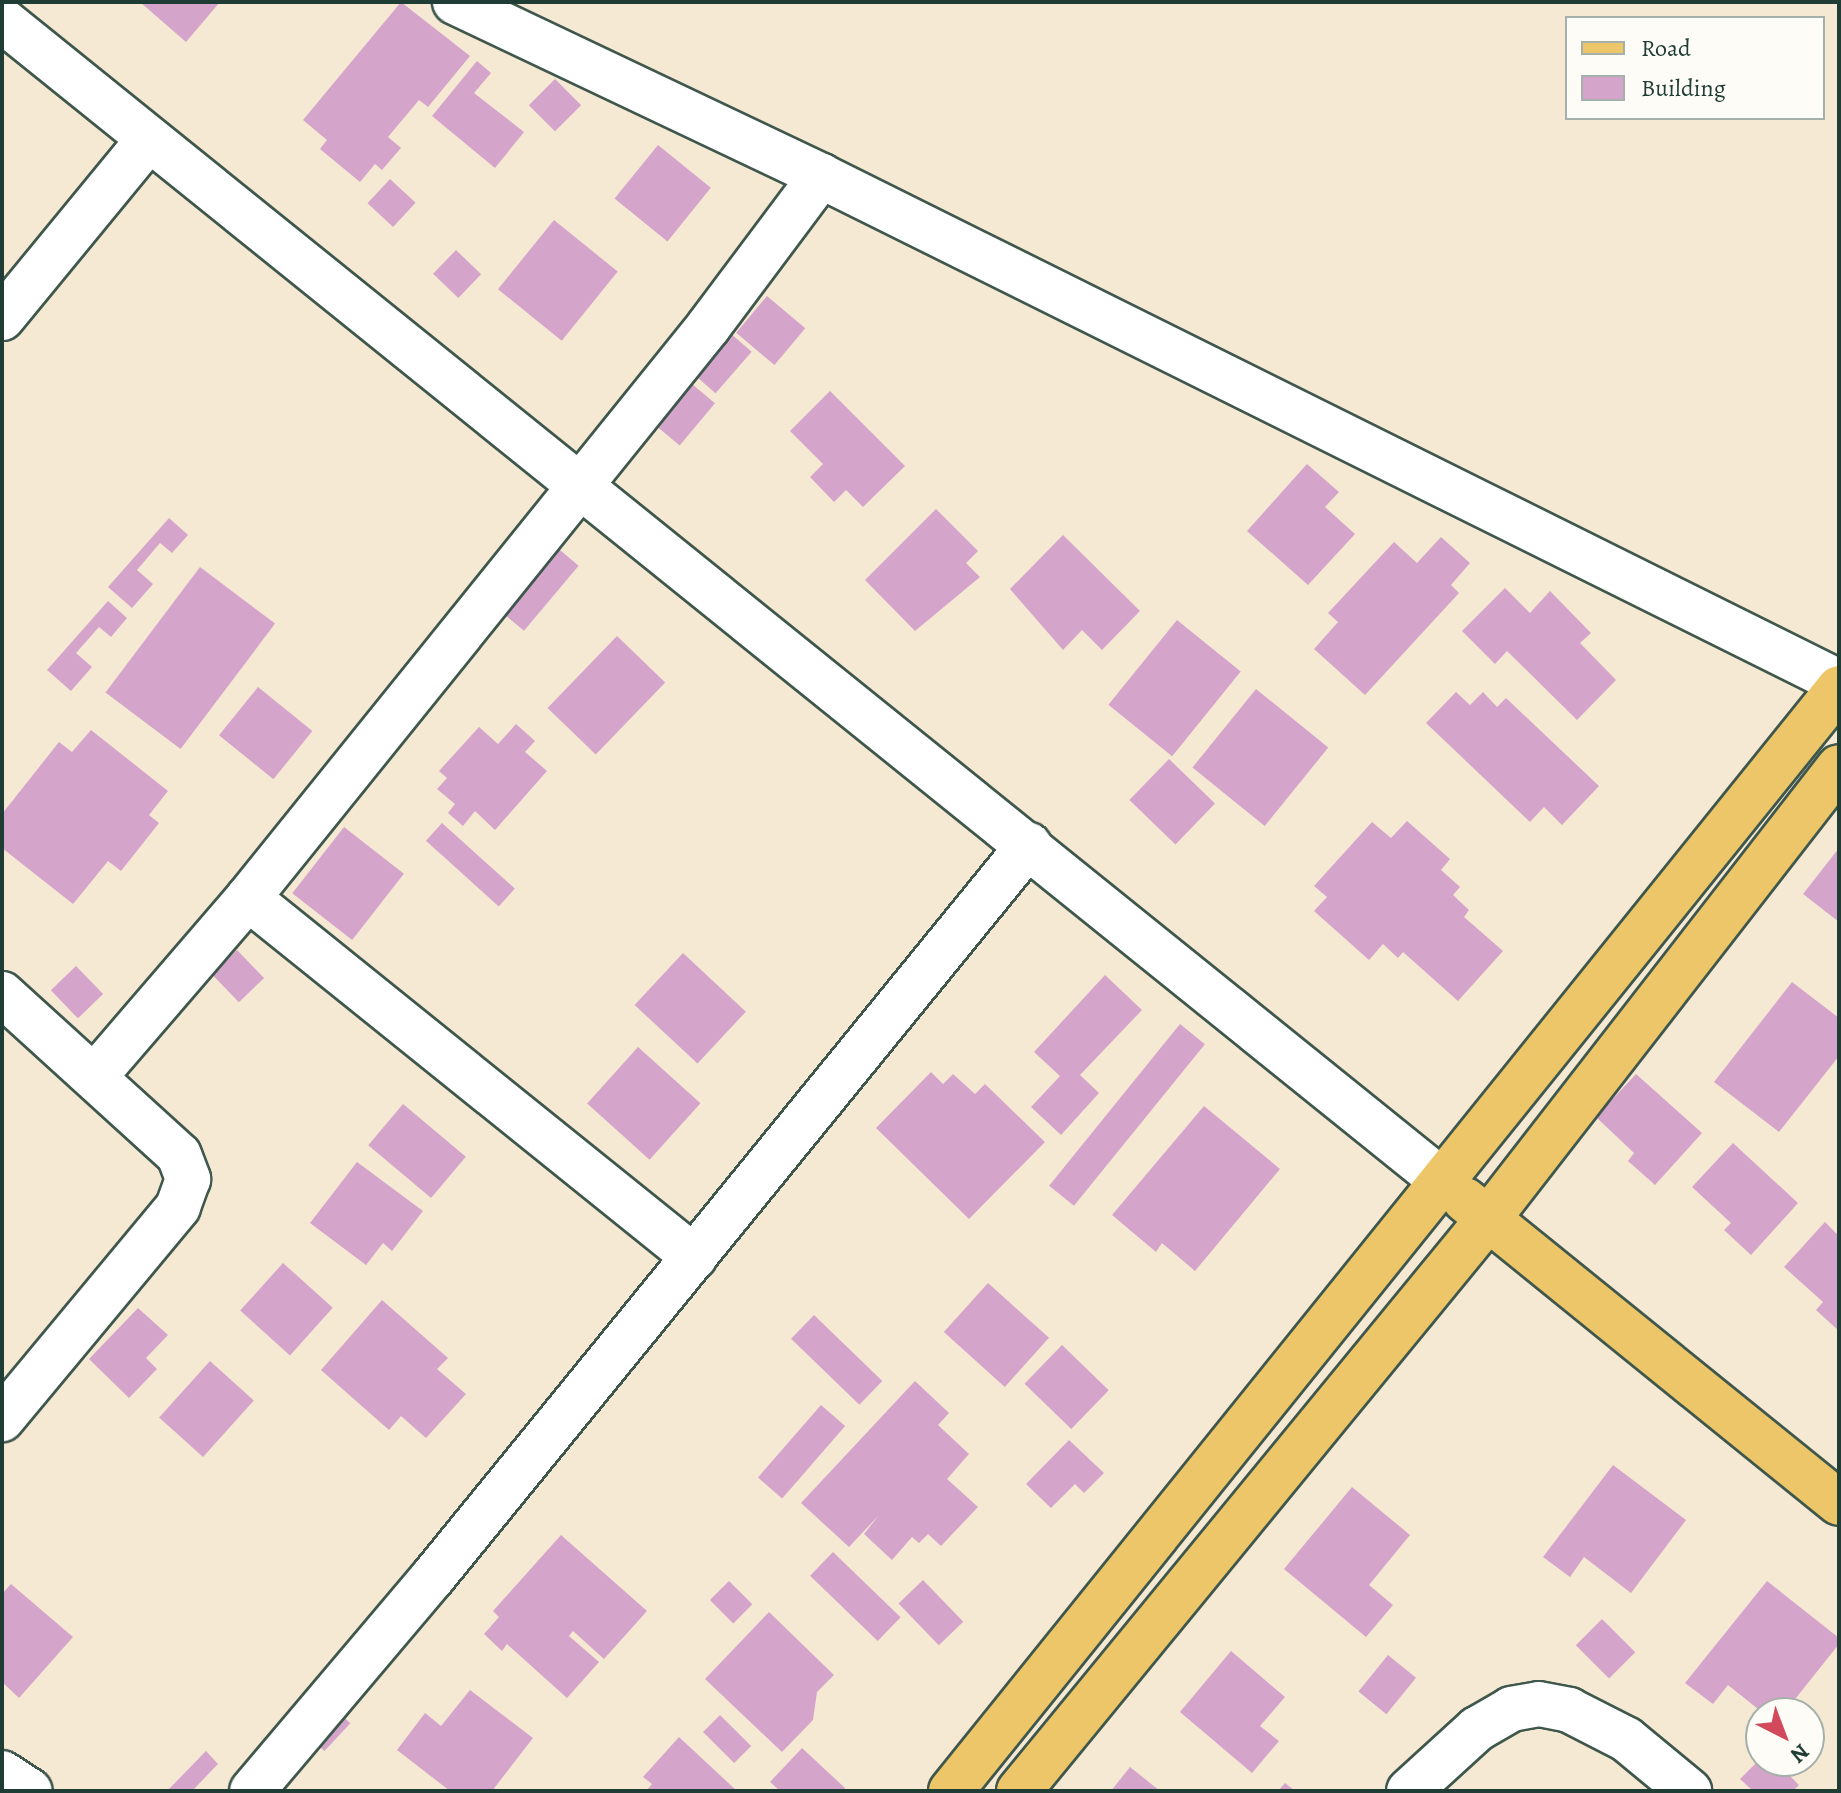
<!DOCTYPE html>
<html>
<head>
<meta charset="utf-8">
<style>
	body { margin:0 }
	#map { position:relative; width:1841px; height:1793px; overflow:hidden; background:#f6e9d4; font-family:Alegreya,serif }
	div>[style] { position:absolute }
	.building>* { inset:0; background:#d5a4cb; transform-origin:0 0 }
	.roads { filter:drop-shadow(2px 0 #3f574c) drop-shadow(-2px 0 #3f574c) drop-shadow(0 2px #3f574c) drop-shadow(0 -2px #3f574c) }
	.minor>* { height:44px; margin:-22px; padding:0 22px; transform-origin:22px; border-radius:22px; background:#fff }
	.major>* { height:44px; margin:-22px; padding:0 22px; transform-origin:22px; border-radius:22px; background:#ecc669 }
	span { translate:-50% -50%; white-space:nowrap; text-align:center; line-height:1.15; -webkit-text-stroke:6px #fdfcf7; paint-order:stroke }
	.frame { position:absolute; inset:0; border:4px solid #1f3d34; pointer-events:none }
	.legend { position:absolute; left:1565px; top:16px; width:260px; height:104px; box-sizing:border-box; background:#fdfcf7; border:2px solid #a4b0a9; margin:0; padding:10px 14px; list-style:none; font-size:24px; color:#1f3d34 }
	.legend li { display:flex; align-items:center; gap:16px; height:40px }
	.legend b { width:40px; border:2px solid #a4b0a9 }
	.north { position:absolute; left:1745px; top:1697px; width:80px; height:80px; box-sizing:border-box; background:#fdfcf7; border:2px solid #a4b0a9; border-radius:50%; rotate:138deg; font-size:22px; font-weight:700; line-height:32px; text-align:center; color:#1f3d34 }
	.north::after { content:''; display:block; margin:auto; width:28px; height:36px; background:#d1495b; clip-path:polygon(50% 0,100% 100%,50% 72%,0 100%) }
</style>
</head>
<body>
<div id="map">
	<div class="building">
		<div style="clip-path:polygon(140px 2px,220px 2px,186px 42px)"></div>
		<div style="clip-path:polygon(401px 2px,470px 56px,428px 107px,419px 100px,388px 137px,401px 148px,382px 170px,375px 164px,360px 182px,320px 149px,327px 140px,303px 120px)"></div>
		<div style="clip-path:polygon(477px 61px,491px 73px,474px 93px,524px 132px,495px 168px,432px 116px)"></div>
		<div style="left:555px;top:79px;width:37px;height:37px;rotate:45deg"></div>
		<div style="left:658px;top:145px;width:68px;height:69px;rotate:39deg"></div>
		<div style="left:390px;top:179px;width:35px;height:33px;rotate:43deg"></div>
		<div style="left:554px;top:220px;width:82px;height:89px;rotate:39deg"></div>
		<div style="left:456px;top:250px;width:35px;height:33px;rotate:44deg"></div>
		<div style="left:767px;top:296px;width:50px;height:48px;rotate:40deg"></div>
		<div style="left:729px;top:332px;width:30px;height:55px;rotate:41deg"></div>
		<div style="left:692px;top:384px;width:30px;height:55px;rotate:40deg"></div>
		<div style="clip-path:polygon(830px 391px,905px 466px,863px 507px,846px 490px,834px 502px,810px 477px,823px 464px,790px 431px)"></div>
		<div style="clip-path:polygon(1307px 464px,1339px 492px,1325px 507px,1355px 534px,1308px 585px,1247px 531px)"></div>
		<div style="clip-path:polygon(936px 509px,978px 551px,966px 563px,980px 577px,915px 631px,865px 580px)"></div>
		<div style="clip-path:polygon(169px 518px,188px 535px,172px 553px,160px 543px,137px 570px,153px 584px,132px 608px,108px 587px)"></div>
		<div style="clip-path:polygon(1063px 535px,1140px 611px,1102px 650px,1082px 630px,1063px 650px,1010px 589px)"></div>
		<div style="clip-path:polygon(1441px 537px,1470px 563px,1451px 585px,1459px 593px,1365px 695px,1314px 649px,1338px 622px,1328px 613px,1394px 542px,1417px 563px)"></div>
		<div style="left:548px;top:540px;width:40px;height:85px;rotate:40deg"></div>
		<div style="left:200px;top:567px;width:94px;height:157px;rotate:37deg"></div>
		<div style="clip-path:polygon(1505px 588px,1530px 613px,1550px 591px,1591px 633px,1580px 643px,1616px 680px,1577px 720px,1507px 651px,1495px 664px,1462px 631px)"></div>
		<div style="clip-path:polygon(108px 601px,127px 618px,111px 637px,99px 627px,76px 653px,92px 667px,71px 691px,47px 670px)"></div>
		<div style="left:1177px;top:620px;width:82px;height:109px;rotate:39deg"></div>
		<div style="left:617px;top:636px;width:67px;height:100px;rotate:44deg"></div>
		<div style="left:258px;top:687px;width:70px;height:62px;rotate:39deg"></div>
		<div style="left:1256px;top:689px;width:93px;height:101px;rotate:39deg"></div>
		<div style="clip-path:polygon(1456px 692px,1470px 705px,1483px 692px,1497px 707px,1506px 698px,1599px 786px,1562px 825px,1544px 807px,1530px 822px,1426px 723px)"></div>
		<div style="clip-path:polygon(516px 724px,535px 741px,525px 752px,547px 771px,495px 830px,475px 811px,463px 826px,448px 813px,455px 804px,437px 789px,447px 778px,439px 771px,479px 727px,498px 744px)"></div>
		<div style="clip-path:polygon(91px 730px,168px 791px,149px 815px,159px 823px,121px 871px,108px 861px,73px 904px,2px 848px,2px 814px,59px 742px,72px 752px)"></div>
		<div style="left:1169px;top:759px;width:64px;height:57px;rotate:44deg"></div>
		<div style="clip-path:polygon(1407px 821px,1450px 859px,1441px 870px,1460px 887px,1453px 895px,1469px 910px,1464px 917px,1503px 951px,1458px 1001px,1403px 952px,1398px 958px,1383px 944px,1369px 960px,1314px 911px,1327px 897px,1314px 886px,1372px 822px,1391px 838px)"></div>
		<div style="left:442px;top:823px;width:98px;height:24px;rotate:42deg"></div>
		<div style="left:344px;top:827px;width:76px;height:84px;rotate:38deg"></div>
		<div style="clip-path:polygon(1839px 848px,1839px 922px,1803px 894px)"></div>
		<div style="left:237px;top:950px;width:39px;height:35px;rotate:46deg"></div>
		<div style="left:683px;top:953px;width:86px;height:71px;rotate:43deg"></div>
		<div style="left:76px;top:966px;width:39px;height:35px;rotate:46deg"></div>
		<div style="clip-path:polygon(1105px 975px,1142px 1010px,1080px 1075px,1099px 1093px,1061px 1135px,1031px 1107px,1060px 1076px,1034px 1052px)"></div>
		<div style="clip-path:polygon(1792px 982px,1839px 1018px,1839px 1056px,1779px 1132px,1714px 1082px)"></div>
		<div style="left:1180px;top:1024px;width:32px;height:208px;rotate:39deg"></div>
		<div style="left:638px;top:1047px;width:84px;height:76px;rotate:42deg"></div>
		<div style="clip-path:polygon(931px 1072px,943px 1084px,953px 1074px,975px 1094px,985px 1084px,1045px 1142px,969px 1219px,876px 1128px)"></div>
		<div style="clip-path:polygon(1636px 1074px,1702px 1133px,1655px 1185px,1628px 1161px,1634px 1153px,1596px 1117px)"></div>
		<div style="left:403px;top:1104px;width:82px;height:54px;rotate:40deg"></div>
		<div style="clip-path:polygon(1204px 1106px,1280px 1169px,1195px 1271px,1162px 1243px,1156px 1252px,1112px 1215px)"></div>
		<div style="clip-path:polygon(1733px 1143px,1798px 1203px,1751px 1255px,1724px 1230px,1731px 1223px,1692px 1187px)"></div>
		<div style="clip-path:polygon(357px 1162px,423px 1211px,392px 1251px,383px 1243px,366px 1265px,310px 1223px)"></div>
		<div style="clip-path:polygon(1825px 1222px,1839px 1236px,1839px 1331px,1816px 1310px,1823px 1302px,1784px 1267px)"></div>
		<div style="left:283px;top:1263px;width:67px;height:64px;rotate:42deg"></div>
		<div style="left:988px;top:1283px;width:82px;height:66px;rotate:42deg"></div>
		<div style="clip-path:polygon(382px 1300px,448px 1358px,437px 1369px,466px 1394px,426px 1438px,401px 1416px,389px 1430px,321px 1370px)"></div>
		<div style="clip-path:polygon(138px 1308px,168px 1335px,146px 1358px,157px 1369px,129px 1398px,89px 1359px)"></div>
		<div style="left:814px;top:1315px;width:95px;height:33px;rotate:44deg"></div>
		<div style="left:1062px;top:1345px;width:65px;height:54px;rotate:44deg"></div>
		<div style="left:210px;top:1361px;width:59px;height:76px;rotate:42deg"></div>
		<div style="clip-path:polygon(915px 1381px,949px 1413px,938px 1425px,969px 1454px,947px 1479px,978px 1507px,941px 1546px,928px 1534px,919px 1543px,912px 1537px,892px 1560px,864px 1534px,879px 1515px,849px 1547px,801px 1503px)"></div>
		<div style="left:821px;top:1405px;width:32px;height:96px;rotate:41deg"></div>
		<div style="clip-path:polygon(1069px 1440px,1104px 1473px,1084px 1493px,1075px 1484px,1051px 1508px,1026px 1484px)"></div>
		<div style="clip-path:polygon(1613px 1465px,1686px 1520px,1631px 1593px,1584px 1557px,1570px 1577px,1543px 1557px)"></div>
		<div style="clip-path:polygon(1352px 1487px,1410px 1535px,1369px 1585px,1393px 1605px,1366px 1637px,1284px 1569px)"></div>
		<div style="clip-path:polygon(561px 1535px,647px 1611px,604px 1659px,573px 1631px,569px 1636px,599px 1662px,567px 1698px,507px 1644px,502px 1651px,484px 1634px,499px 1617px,493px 1611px)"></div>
		<div style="left:833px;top:1552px;width:94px;height:33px;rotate:44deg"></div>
		<div style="left:923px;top:1580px;width:58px;height:34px;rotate:46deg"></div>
		<div style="left:729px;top:1581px;width:33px;height:27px;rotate:45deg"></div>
		<div style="clip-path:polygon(1767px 1581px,1839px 1638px,1839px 1644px,1784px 1713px,1763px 1713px,1728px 1685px,1713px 1704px,1685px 1683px)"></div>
		<div style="clip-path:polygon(11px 1584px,73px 1637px,19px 1698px,2px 1682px,2px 1594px)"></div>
		<div style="clip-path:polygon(769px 1612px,834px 1675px,817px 1692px,813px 1720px,782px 1752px,705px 1679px)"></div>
		<div style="left:1602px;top:1619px;width:47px;height:37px;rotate:45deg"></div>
		<div style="clip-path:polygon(1231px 1651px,1285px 1697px,1260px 1726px,1279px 1741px,1252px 1773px,1180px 1712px)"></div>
		<div style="left:1388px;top:1655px;width:36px;height:47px;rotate:39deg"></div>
		<div style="clip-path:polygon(470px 1690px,533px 1738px,492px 1791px,450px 1791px,397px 1750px,425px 1713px,441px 1726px)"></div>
		<div style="left:335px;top:1709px;width:21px;height:38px;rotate:43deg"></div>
		<div style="left:720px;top:1715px;width:44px;height:24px;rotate:45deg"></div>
		<div style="clip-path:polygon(679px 1737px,737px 1791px,646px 1791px,652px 1784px,643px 1777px)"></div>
		<div style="clip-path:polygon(802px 1748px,845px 1788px,842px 1791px,780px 1791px,770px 1782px)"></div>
		<div style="clip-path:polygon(206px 1751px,218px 1764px,192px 1791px,167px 1791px)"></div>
		<div style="clip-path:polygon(1761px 1758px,1775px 1761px,1799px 1785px,1793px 1791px,1753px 1791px,1740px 1779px)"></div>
		<div style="clip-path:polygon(1130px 1767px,1160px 1791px,1111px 1791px)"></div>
		<div style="clip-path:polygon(1285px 1783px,1295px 1791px,1278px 1791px)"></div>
	</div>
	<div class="roads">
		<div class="minor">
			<div style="left:455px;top:2px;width:405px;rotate:25.4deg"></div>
			<div style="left:821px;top:176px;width:1137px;rotate:26.43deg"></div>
			<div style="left:2px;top:20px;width:1853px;rotate:38.87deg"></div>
			<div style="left:2px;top:318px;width:230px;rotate:-50.6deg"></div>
			<div style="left:248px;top:898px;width:573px;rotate:38.83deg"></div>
			<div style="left:2px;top:994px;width:239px;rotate:42.3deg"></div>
			<div style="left:179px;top:1155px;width:26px;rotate:69deg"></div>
			<div style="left:188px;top:1179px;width:30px;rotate:110deg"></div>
			<div style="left:178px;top:1207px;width:276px;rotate:129.7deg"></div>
			<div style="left:95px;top:1076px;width:235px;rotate:-49.3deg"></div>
			<div style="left:248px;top:898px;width:733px;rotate:-51.14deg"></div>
			<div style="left:708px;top:327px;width:189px;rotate:-53.2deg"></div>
			<div style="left:2px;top:1773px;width:33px;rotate:33deg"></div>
			<div style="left:252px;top:1791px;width:280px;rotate:-49.8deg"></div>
			<div style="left:433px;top:1577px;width:944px;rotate:-50.85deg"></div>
			<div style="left:1409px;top:1791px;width:92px;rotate:-42.4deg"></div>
			<div style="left:1477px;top:1729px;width:39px;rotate:-30deg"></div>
			<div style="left:1511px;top:1709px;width:28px;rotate:-10deg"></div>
			<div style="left:1539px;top:1704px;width:31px;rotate:11deg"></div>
			<div style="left:1569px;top:1710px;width:64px;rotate:27deg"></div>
			<div style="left:1626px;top:1739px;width:82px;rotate:39.5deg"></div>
		</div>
		<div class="major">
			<div style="left:1465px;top:1200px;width:481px;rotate:39deg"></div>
			<div style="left:951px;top:1791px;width:1416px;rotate:-51.16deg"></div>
			<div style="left:1019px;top:1791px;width:740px;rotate:-50.65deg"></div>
			<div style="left:1488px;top:1219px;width:572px;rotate:-52.17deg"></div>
		</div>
	</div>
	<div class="frame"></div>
	<ul class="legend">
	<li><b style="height:10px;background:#ecc669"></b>Road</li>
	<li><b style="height:22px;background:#d5a4cb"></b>Building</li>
	</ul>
	<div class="north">N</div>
</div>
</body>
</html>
